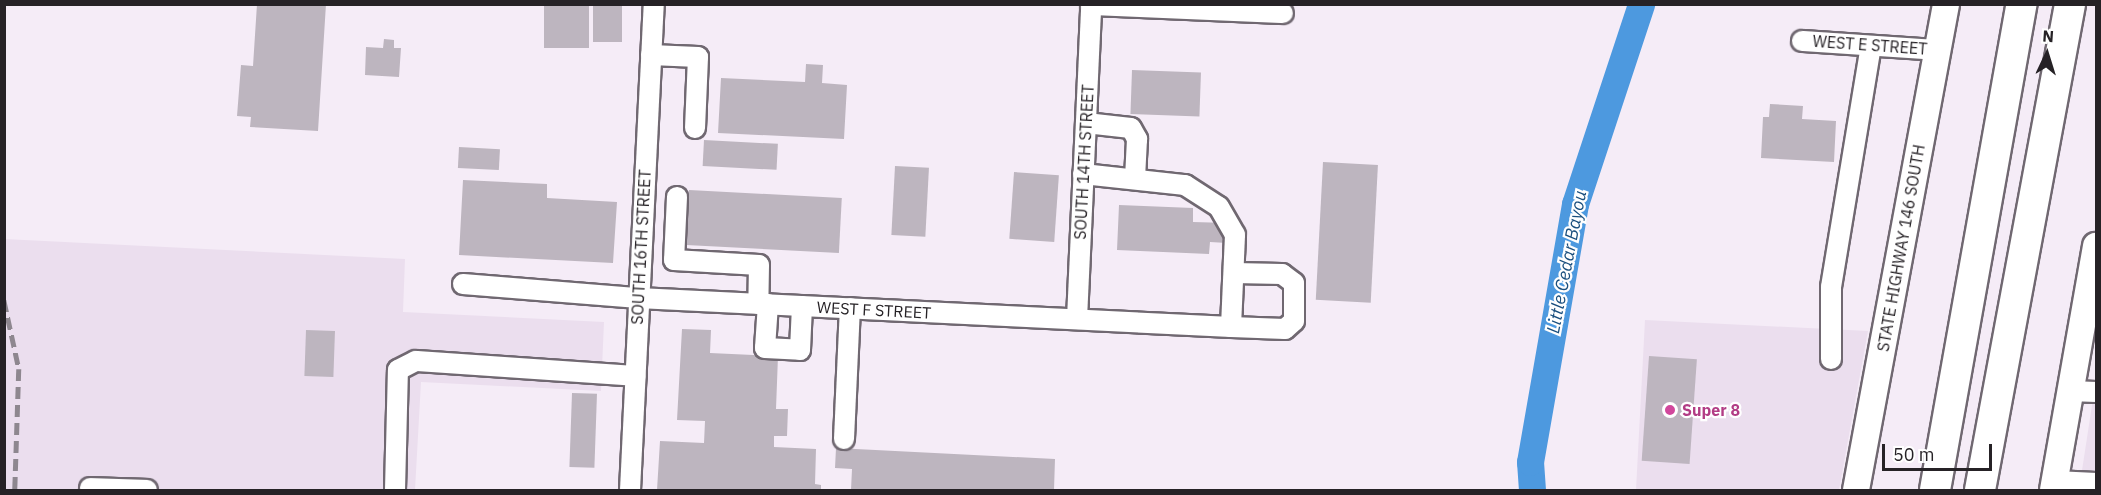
<!DOCTYPE html>
<html>
<head>
<meta charset="utf-8">
<style>
	body { margin:0 }
	#map { position:relative; width:2101px; height:495px; overflow:hidden; background:#f5ecf7; font-family:"IBM Plex Sans",sans-serif }
	div>[style] { position:absolute }
	.built>* { inset:0; background:#ebdeee }
	.river>* { height:27px; margin:-13.5px; padding:0 13.5px; transform-origin:13.5px; border-radius:13.5px; background:#4d99df }
	.building>* { inset:0; background:#bdb5bf; transform-origin:0 0 }
	.roads { filter:drop-shadow(2px 0 #706871) drop-shadow(-2px 0 #706871) drop-shadow(0 2px #706871) drop-shadow(0 -2px #706871) }
	.minor>* { height:20px; margin:-10px; padding:0 10px; transform-origin:10px; border-radius:10px; background:#fff }
	.major>* { height:26px; margin:-13px; padding:0 13px; transform-origin:13px; border-radius:13px; background:#fff }
	.highway>* { height:30px; margin:-15px; padding:0 15px; transform-origin:15px; border-radius:15px; background:#fff }
	.rail>* { height:4.5px; margin-top:-2.25px; transform-origin:0; background:repeating-linear-gradient(90deg,#8e878f 0 12px,transparent 0 18px) }
	.dots>* { width:16px; height:16px; translate:-50% -50%; box-sizing:border-box; border:3px solid #fff; border-radius:50% }
	span { translate:-50% -50%; white-space:nowrap; text-align:center; line-height:1.15; -webkit-text-stroke:4.5px #fff; paint-order:stroke }
	.street-label { font-size:16px; color:#262226 }
	.hotel-label { font-size:16px; color:#b23c85; font-weight:700 }
	.left { translate:0 -50%; text-align:left }
	.water-label { font-size:18px; color:#1a4f7e; font-style:italic }
	.frame { position:absolute; inset:0; border:6px solid #262226; pointer-events:none }
	.north { position:absolute; left:2017px; top:24px; width:60px; height:60px; -webkit-text-stroke:4px #fff; paint-order:stroke; rotate:4deg; font-size:16px; font-weight:700; line-height:24px; text-align:center; color:#262226 }
	.north::after { content:''; display:block; margin:auto; width:21px; height:27px; background:#262226; clip-path:polygon(50% 0,100% 100%,50% 72%,0 100%) }
	.scale { position:absolute; left:1882px; top:444px; width:110px; height:27px; box-sizing:border-box; border:3px solid #262226; border-top:0; padding-left:8px; font-size:18px; line-height:21px; white-space:nowrap; color:#262226; -webkit-text-stroke:4px #fff; paint-order:stroke }
</style>
</head>
<body>
<div id="map">
	<div class="built">
		<div style="clip-path:polygon(4px 239px,405px 259px,403px 312px,604px 322px,601px 391px,421px 382px,415px 490px,5px 490px)"></div>
		<div style="clip-path:polygon(1645px 320px,1868px 331px,1839px 490px,1636px 490px)"></div>
		<div style="clip-path:polygon(2096px 379px,2096px 490px,2079px 490px)"></div>
	</div>
	<div class="river">
		<div style="left:1532px;top:490px;width:28px;rotate:-94deg"></div>
		<div style="left:1530px;top:462px;width:262px;rotate:-80.1deg"></div>
		<div style="left:1575px;top:204px;width:211px;rotate:-71.7deg"></div>
	</div>
	<div class="building">
		<div style="clip-path:polygon(257px 4px,326px 4px,318px 131px,250px 127px,251px 117px,237px 116px,241px 65px,253px 66px)"></div>
		<div style="left:544px;top:4px;width:45px;height:44px"></div>
		<div style="left:593px;top:4px;width:29px;height:38px"></div>
		<div style="clip-path:polygon(384px 39px,394px 40px,394px 48px,401px 48px,399px 77px,365px 75px,366px 47px,383px 48px)"></div>
		<div style="clip-path:polygon(806px 64px,823px 65px,822px 83px,847px 85px,844px 139px,718px 133px,721px 78px,805px 82px)"></div>
		<div style="left:1132px;top:70px;width:69px;height:44px;rotate:2deg"></div>
		<div style="clip-path:polygon(1770px 104px,1803px 106px,1802px 119px,1836px 121px,1834px 162px,1761px 158px,1763px 117px,1769px 117px)"></div>
		<div style="left:704px;top:140px;width:74px;height:26px;rotate:3deg"></div>
		<div style="left:459px;top:147px;width:41px;height:21px;rotate:3deg"></div>
		<div style="left:1323px;top:162px;width:55px;height:138px;rotate:3deg"></div>
		<div style="left:895px;top:166px;width:34px;height:69px;rotate:3deg"></div>
		<div style="left:1014px;top:172px;width:45px;height:67px;rotate:4deg"></div>
		<div style="clip-path:polygon(463px 180px,547px 184px,547px 198px,617px 202px,613px 263px,459px 255px)"></div>
		<div style="left:689px;top:190px;width:153px;height:55px;rotate:3deg"></div>
		<div style="clip-path:polygon(1119px 205px,1193px 208px,1193px 222px,1228px 223px,1227px 243px,1210px 242px,1209px 254px,1117px 250px)"></div>
		<div style="clip-path:polygon(682px 329px,711px 330px,710px 353px,778px 356px,776px 409px,788px 409px,787px 436px,774px 436px,774px 447px,816px 449px,815px 484px,821px 485px,821px 490px,657px 490px,660px 441px,704px 443px,705px 421px,677px 420px)"></div>
		<div style="left:306px;top:330px;width:29px;height:46px;rotate:2deg"></div>
		<div style="left:1649px;top:356px;width:48px;height:105px;rotate:4deg"></div>
		<div style="left:572px;top:393px;width:25px;height:74px;rotate:2deg"></div>
		<div style="clip-path:polygon(836px 448px,1055px 459px,1054px 490px,851px 490px,852px 469px,835px 468px)"></div>
	</div>
	<div class="roads">
		<div class="minor">
			<div style="left:1802px;top:41px;width:135px;rotate:3.8deg"></div>
			<div style="left:651px;top:55px;width:47px;rotate:2.4deg"></div>
			<div style="left:698px;top:57px;width:71px;rotate:92.4deg"></div>
			<div style="left:1086px;top:123px;width:45px;rotate:6.3deg"></div>
			<div style="left:1131px;top:128px;width:13px;rotate:61deg"></div>
			<div style="left:1137px;top:139px;width:40px;rotate:92.9deg"></div>
			<div style="left:1083px;top:174px;width:103px;rotate:6.2deg"></div>
			<div style="left:1185px;top:185px;width:40px;rotate:32.9deg"></div>
			<div style="left:1219px;top:207px;width:32px;rotate:60deg"></div>
			<div style="left:1235px;top:235px;width:92px;rotate:92.5deg"></div>
			<div style="left:677px;top:197px;width:63px;rotate:92.7deg"></div>
			<div style="left:674px;top:260px;width:85px;rotate:3.4deg"></div>
			<div style="left:759px;top:265px;width:39px;rotate:91deg"></div>
			<div style="left:463px;top:284px;width:176px;rotate:4.6deg"></div>
			<div style="left:638px;top:298px;width:594px;rotate:2.8deg"></div>
			<div style="left:1231px;top:327px;width:54px;rotate:2.1deg"></div>
			<div style="left:1285px;top:329px;width:12px;rotate:-42deg"></div>
			<div style="left:1294px;top:321px;width:38px;rotate:-90deg"></div>
			<div style="left:1294px;top:283px;width:15px;rotate:-143deg"></div>
			<div style="left:1282px;top:274px;width:48px;rotate:-178.8deg"></div>
			<div style="left:768px;top:304px;width:44px;rotate:93.9deg"></div>
			<div style="left:765px;top:348px;width:35px;rotate:3deg"></div>
			<div style="left:800px;top:350px;width:44px;rotate:-87.4deg"></div>
			<div style="left:1077px;top:319px;width:314px;rotate:-87.4deg"></div>
			<div style="left:1091px;top:5px;width:192px;rotate:2.4deg"></div>
			<div style="left:1831px;top:359px;width:72px;rotate:-90deg"></div>
			<div style="left:1831px;top:287px;width:244px;rotate:-80.6deg"></div>
			<div style="left:2070px;top:391px;width:26px;rotate:2deg"></div>
			<div style="left:844px;top:439px;width:131px;rotate:-87.4deg"></div>
			<div style="left:2055px;top:481px;width:41px;rotate:2.8deg"></div>
			<div style="left:90px;top:488px;width:57px;rotate:2deg"></div>
			<div style="left:395px;top:490px;width:120px;rotate:-88.6deg"></div>
			<div style="left:398px;top:370px;width:20px;rotate:-27deg"></div>
			<div style="left:416px;top:361px;width:220px;rotate:3.9deg"></div>
			<div style="left:630px;top:490px;width:487px;rotate:-87.2deg"></div>
		</div>
		<div class="major">
			<div style="left:1856px;top:490px;width:494px;rotate:-79.5deg"></div>
			<div style="left:2053px;top:490px;width:248px;rotate:-80deg"></div>
		</div>
		<div class="highway">
			<div style="left:1935px;top:490px;width:494px;rotate:-79.9deg"></div>
			<div style="left:1980px;top:490px;width:494px;rotate:-79.5deg"></div>
		</div>
	</div>
	<div class="rail">
		<div style="left:4px;top:300px;width:71px;rotate:77.7deg"></div>
		<div style="left:19px;top:369px;width:121px;rotate:91.9deg"></div>
	</div>
	<div class="dots">
		<div style="left:1670px;top:410px;background:#d1479c"></div>
	</div>
	<div class="street-label">
		<span style="left:1870px;top:45px;rotate:4deg">WEST E STREET</span>
		<span style="left:1084px;top:162px;rotate:-87deg">SOUTH 14TH STREET</span>
		<span style="left:641px;top:247px;rotate:-87deg">SOUTH 16TH STREET</span>
		<span style="left:1901px;top:248px;rotate:-80deg">STATE HIGHWAY 146 SOUTH</span>
		<span style="left:874px;top:310px;rotate:3deg">WEST F STREET</span>
	</div>
	<div class="hotel-label">
		<span class="left" style="left:1682px;top:410px">Super 8</span>
	</div>
	<div class="water-label">
		<span style="left:1567px;top:262px;rotate:-79deg">Little Cedar Bayou</span>
	</div>
	<div class="frame"></div>
	<div class="north">N</div>
	<div class="scale">50 m</div>
</div>
</body>
</html>
